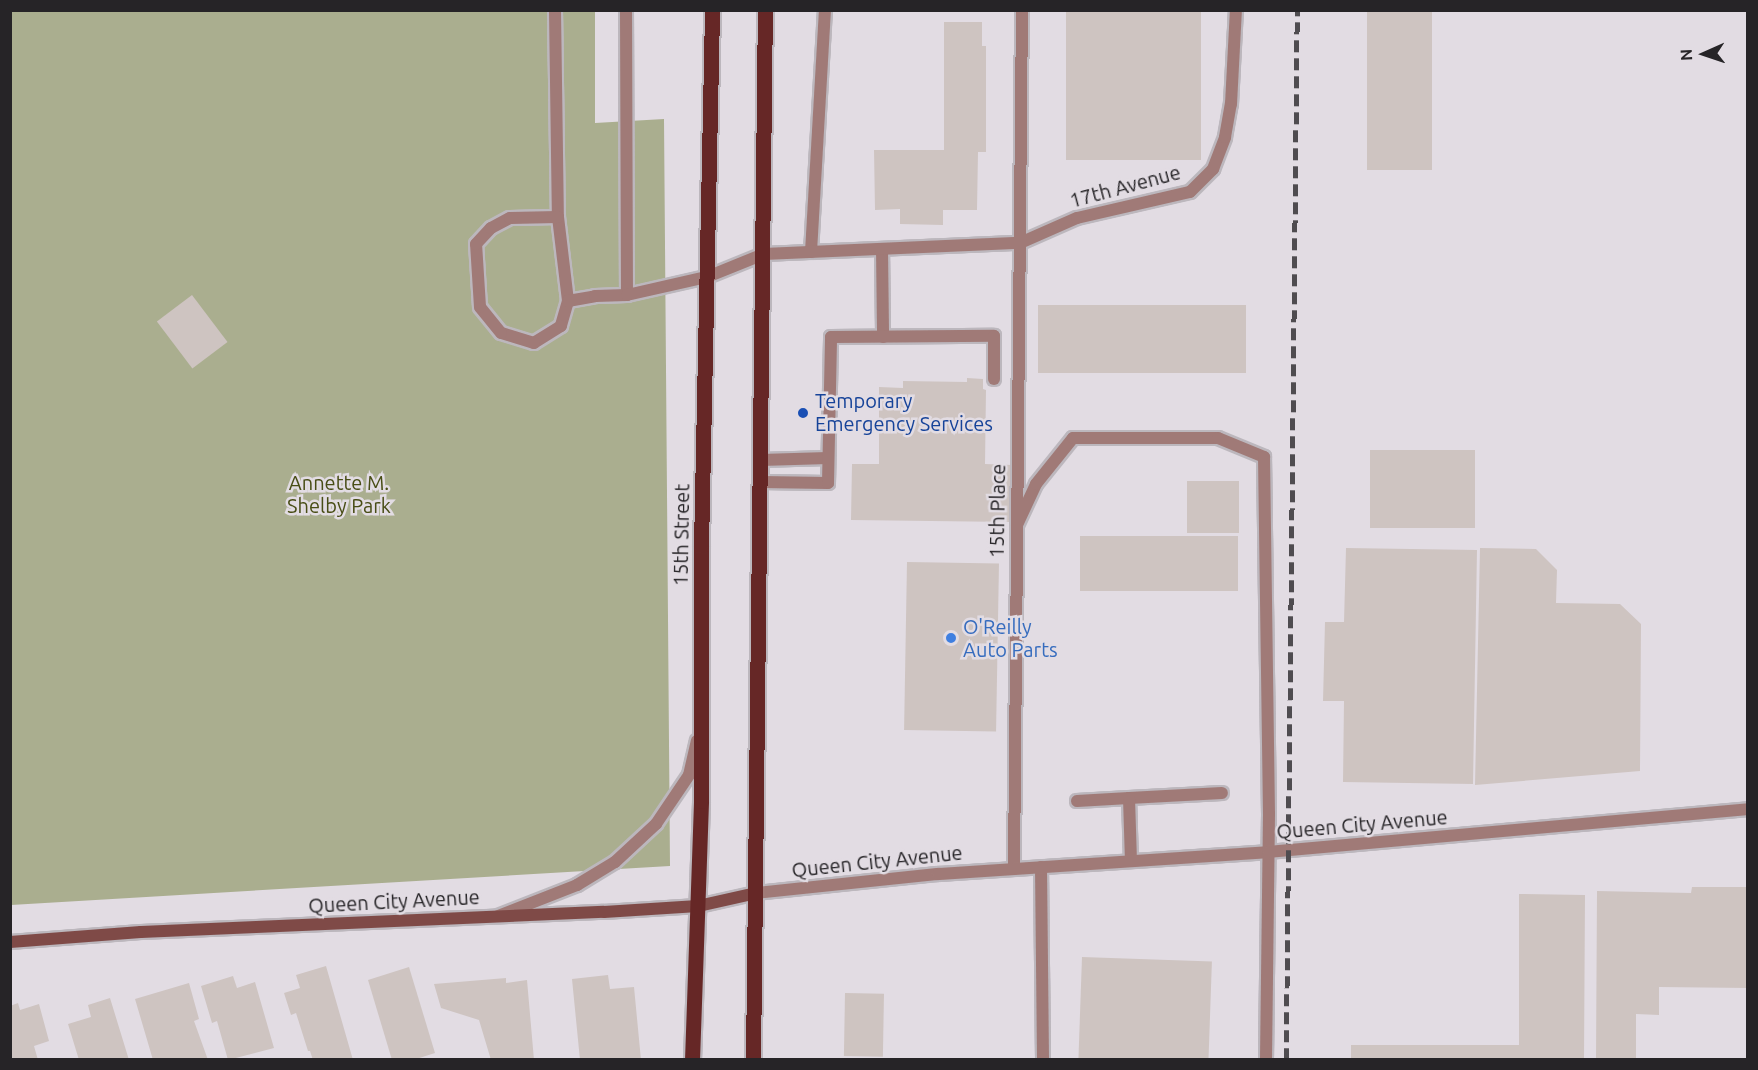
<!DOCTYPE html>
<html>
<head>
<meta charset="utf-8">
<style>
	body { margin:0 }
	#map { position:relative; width:1758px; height:1070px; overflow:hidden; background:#e2dce3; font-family:Ubuntu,sans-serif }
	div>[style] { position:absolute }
	.green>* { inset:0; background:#aaae8f }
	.building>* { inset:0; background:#cec4c1; transform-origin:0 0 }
	.roads { filter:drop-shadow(2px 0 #bcb7bd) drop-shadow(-2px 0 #bcb7bd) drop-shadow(0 2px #bcb7bd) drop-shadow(0 -2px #bcb7bd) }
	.service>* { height:12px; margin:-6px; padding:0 6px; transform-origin:6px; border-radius:6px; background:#a07a77 }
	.minor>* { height:12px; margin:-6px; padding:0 6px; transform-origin:6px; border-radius:6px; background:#a07a77 }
	.tertiary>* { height:12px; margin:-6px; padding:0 6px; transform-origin:6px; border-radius:6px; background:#a07a77 }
	.secondary>* { height:12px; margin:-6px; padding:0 6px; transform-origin:6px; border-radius:6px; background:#7f4a47 }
	.primary>* { height:15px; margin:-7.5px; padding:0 7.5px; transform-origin:7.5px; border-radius:7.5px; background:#662726 }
	.rail>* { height:4.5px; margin-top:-2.25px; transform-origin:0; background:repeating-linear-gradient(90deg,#4f4c50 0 12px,transparent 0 18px) }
	.dots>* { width:16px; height:16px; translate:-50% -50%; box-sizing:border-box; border:3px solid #e2dce3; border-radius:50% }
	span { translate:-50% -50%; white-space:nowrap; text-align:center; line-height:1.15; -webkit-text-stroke:5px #e2dce3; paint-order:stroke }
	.street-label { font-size:20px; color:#262427 }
	.transit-label { font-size:20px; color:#164399 }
	.left { translate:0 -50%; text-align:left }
	.park-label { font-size:20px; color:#484d15 }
	.shop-label { font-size:20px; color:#366cbe }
	.frame { position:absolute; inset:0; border:12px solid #262427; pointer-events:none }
	.north { position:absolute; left:1674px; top:24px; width:60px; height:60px; -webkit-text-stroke:4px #e2dce3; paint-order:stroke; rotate:267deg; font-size:16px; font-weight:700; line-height:24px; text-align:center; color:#262427 }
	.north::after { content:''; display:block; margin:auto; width:21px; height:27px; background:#262427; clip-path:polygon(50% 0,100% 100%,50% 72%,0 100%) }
</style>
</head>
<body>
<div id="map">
	<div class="green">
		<div style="clip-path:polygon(11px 11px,595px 11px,595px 123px,664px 119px,670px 866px,11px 905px)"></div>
	</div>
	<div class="building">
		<div style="left:1066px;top:10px;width:135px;height:150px"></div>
		<div style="left:1367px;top:10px;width:65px;height:160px"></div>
		<div style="clip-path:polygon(944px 22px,982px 22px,982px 46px,986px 46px,986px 152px,978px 152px,977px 210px,943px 210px,943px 225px,900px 224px,900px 209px,875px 210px,874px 150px,944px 150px)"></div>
		<div style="left:192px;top:295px;width:59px;height:44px;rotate:53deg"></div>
		<div style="left:1038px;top:305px;width:208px;height:68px"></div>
		<div style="clip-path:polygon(967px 378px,983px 379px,983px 389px,986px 390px,985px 464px,1012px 465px,1011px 522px,851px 520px,852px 464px,879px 464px,879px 387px,903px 388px,903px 381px,967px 382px)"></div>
		<div style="left:1370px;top:450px;width:105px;height:78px"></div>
		<div style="left:1187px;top:481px;width:52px;height:52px"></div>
		<div style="left:1080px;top:536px;width:158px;height:55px"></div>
		<div style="clip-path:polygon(1346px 548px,1477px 550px,1473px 784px,1343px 782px,1344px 701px,1323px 701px,1325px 622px,1344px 622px)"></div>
		<div style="clip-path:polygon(1480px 548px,1536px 549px,1557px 570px,1556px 603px,1620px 604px,1641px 624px,1640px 771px,1475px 785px)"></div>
		<div style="left:907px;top:562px;width:92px;height:168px;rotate:1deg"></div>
		<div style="clip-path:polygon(1692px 887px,1748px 887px,1748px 988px,1659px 987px,1659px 1015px,1636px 1014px,1636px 1060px,1596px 1060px,1597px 891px,1691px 893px)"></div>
		<div style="clip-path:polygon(1519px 894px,1585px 895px,1584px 1060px,1351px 1060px,1351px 1045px,1519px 1045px)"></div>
		<div style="left:1082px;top:957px;width:130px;height:103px;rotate:2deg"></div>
		<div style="clip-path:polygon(326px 966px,353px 1060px,313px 1060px,310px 1051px,308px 1051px,296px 1013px,291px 1015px,284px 993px,300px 988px,296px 975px)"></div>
		<div style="clip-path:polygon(409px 967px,435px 1053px,413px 1060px,392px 1060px,368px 980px)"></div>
		<div style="clip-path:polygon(608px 975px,610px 989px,634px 987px,641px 1060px,580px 1060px,572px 979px)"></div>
		<div style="clip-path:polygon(233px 976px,237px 988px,255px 982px,274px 1048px,228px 1060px,217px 1021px,212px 1023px,201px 986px)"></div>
		<div style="clip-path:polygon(506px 978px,506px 983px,527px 980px,534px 1060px,491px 1060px,479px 1020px,441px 1008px,434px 984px)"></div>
		<div style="clip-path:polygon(189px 983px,199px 1019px,194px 1021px,208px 1060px,153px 1060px,135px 999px)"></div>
		<div style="left:845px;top:993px;width:39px;height:63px;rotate:1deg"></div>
		<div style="clip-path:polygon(110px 998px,129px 1060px,79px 1060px,68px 1024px,91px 1017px,88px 1005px)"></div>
		<div style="clip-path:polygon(18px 1003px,20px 1010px,39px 1004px,49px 1041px,34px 1046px,38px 1060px,10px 1060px,10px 1006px)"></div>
	</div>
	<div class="roads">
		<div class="service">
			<div style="left:555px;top:10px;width:207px;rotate:89.2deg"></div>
			<div style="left:626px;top:10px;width:285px;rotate:89.8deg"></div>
			<div style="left:882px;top:249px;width:88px;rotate:89.3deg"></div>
			<div style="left:811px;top:252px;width:242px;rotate:-86.7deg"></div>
			<div style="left:761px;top:460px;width:67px;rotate:-1.7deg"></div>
			<div style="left:761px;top:482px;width:67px;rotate:0.9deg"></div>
			<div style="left:828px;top:483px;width:146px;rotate:-88.8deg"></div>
			<div style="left:831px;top:337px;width:163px;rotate:-0.4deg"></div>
			<div style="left:994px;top:336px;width:43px;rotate:90deg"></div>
			<div style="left:1017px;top:525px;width:45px;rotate:-65.1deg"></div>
			<div style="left:1036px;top:484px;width:59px;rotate:-51.2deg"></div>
			<div style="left:1073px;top:438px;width:145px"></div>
			<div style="left:1218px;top:438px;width:50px;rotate:22.4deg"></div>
			<div style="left:1129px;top:798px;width:93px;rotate:-3.1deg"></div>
			<div style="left:1077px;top:801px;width:52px;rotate:-3.3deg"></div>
			<div style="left:1129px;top:798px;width:63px;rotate:88.2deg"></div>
		</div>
		<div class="minor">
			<div style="left:558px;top:217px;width:85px;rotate:83.2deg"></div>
			<div style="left:568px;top:301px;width:26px;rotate:106deg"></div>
			<div style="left:561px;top:326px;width:32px;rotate:148deg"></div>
			<div style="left:534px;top:343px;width:34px;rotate:-163deg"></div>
			<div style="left:501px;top:333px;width:33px;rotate:-129deg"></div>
			<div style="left:480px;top:307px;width:63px;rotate:-93.6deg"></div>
			<div style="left:476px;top:244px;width:22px;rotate:-47deg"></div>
			<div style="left:491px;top:228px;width:21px;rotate:-28deg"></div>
			<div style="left:510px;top:218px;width:48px;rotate:-1.2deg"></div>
			<div style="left:568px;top:301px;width:27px;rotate:-10deg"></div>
			<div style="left:595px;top:296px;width:32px;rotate:-2deg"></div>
			<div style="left:627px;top:295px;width:82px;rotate:-12.7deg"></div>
			<div style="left:707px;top:277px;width:61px;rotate:-22deg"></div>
			<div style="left:764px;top:254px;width:256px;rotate:-2.5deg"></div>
			<div style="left:1020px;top:243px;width:62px;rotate:-23.7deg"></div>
			<div style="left:1077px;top:218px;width:116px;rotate:-13deg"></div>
			<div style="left:1190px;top:192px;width:33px;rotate:-45deg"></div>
			<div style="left:1213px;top:169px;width:34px;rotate:-69deg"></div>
			<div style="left:1225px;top:137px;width:34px;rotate:-80deg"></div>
			<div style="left:1231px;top:104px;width:94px;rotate:-87deg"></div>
			<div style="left:1264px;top:457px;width:357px;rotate:89.2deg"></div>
			<div style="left:1269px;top:814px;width:246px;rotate:90.7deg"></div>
			<div style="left:1041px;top:867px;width:193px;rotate:89.4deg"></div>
			<div style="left:1014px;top:869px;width:859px;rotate:-89.47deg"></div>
			<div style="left:756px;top:893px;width:183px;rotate:-6deg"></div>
			<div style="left:938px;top:874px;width:331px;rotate:-3.8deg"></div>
			<div style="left:1268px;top:852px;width:482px;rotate:-5.1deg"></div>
		</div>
		<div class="tertiary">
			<div style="left:498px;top:916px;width:85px;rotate:-21.4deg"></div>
			<div style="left:577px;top:885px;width:44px;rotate:-31.2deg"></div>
			<div style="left:615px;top:862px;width:56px;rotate:-42.8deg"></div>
			<div style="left:656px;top:824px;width:59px;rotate:-56deg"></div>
			<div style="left:689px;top:775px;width:35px;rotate:-77deg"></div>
		</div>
		<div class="secondary">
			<div style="left:10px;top:942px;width:131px;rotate:-4.4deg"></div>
			<div style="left:141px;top:932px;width:463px;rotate:-2.5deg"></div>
			<div style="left:604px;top:912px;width:94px;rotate:-3.7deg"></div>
			<div style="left:698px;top:906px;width:59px;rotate:-12.6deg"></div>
		</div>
		<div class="primary">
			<div style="left:692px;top:1060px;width:259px;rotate:-88deg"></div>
			<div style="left:701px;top:801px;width:255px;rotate:-90deg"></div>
			<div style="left:701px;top:546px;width:536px;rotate:-88.82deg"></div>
			<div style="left:753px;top:1060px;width:1050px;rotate:-89.35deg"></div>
		</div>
	</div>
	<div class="rail">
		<div style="left:1286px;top:1060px;width:1050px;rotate:-89.4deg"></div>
	</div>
	<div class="dots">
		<div style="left:803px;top:413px;background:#1a4fb4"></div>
		<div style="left:951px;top:638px;background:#3f7fe0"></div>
	</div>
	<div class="street-label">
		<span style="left:1125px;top:186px;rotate:-15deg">17th Avenue</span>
		<span style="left:997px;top:511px;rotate:-89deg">15th Place</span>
		<span style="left:681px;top:535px;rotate:-89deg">15th Street</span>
		<span style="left:1362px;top:824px;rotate:-5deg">Queen City Avenue</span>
		<span style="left:877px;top:861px;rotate:-6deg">Queen City Avenue</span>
		<span style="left:394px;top:901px;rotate:-3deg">Queen City Avenue</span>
	</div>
	<div class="transit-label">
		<span class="left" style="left:815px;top:412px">Temporary<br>Emergency Services</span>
	</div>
	<div class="park-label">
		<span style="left:339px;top:494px">Annette M.<br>Shelby Park</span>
	</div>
	<div class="shop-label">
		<span class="left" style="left:963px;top:638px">O'Reilly<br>Auto Parts</span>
	</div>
	<div class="frame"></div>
	<div class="north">N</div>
</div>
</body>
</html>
